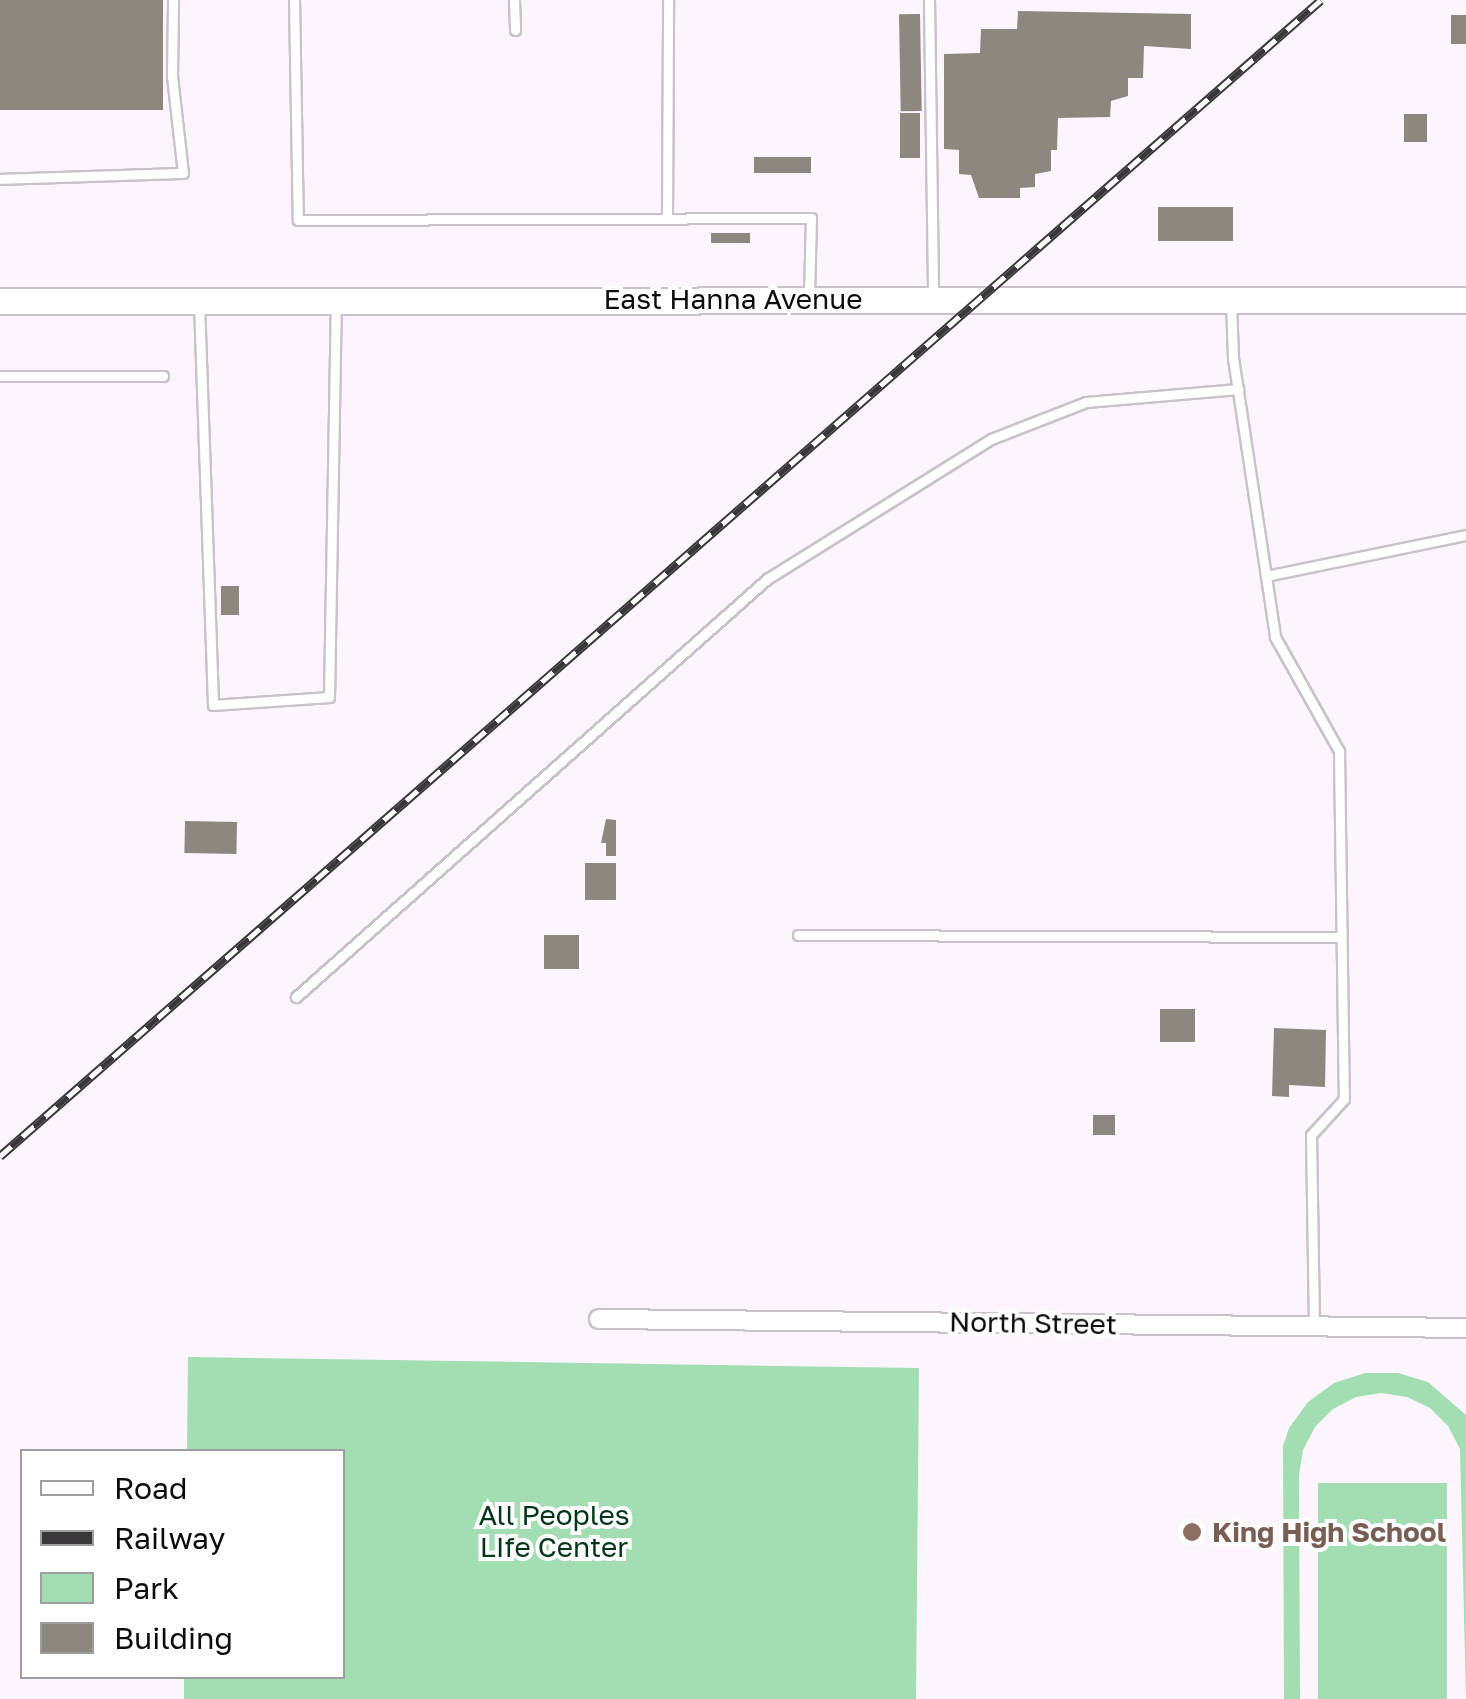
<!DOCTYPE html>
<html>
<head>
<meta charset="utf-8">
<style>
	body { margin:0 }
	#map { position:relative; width:1466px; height:1699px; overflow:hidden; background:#fdf5fe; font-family:"Golos Text",sans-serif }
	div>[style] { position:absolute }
	.green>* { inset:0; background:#a3deb2; transform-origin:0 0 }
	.building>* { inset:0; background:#8d877f; transform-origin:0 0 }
	.roads { filter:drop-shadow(2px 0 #cac1ca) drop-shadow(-2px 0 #cac1ca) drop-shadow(0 2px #cac1ca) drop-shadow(0 -2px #cac1ca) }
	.lane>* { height:9px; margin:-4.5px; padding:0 4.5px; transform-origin:4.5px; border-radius:4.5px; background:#fff }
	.street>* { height:18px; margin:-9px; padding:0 9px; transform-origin:9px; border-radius:9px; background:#fff }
	.secondary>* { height:25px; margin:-12.5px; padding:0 12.5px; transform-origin:12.5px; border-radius:12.5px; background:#fff }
	.rail>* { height:9px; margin-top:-4.5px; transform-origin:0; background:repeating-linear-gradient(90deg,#fff 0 15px,#3a373b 0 30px); box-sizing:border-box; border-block:2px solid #3a373b }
	.dots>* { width:28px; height:28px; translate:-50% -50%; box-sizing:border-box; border:5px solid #fff; border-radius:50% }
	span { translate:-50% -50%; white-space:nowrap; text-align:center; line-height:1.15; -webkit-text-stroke:8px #fff; paint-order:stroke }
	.street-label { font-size:28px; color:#0d0b0e }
	.park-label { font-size:28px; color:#003617 }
	.education-label { font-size:28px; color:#785e54; font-weight:700 }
	.left { translate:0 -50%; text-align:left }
	.legend { position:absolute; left:20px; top:1449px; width:325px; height:230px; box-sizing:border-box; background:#fff; border:2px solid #9e9d9f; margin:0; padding:12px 18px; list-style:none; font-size:30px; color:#0d0b0e }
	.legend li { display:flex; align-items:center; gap:20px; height:50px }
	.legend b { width:50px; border:2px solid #9e9d9f }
</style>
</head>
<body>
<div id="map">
	<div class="green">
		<div style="clip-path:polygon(188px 1357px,919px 1368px,916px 1699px,184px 1699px,184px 1677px,342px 1676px,342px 1452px,187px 1451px)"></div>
		<div style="clip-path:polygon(1365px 1373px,1398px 1373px,1428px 1382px,1466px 1415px,1466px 1699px,1460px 1449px,1448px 1426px,1430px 1408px,1407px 1397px,1381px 1393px,1356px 1397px,1333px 1409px,1315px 1427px,1303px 1450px,1299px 1475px,1300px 1699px,1284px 1699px,1283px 1446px,1289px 1428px,1308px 1402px,1334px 1383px)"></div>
		<div style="left:1318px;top:1483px;width:129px;height:216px"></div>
	</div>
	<div class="building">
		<div style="left:0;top:0;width:163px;height:110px"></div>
		<div style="clip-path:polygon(1018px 11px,1191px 14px,1191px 49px,1144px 46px,1143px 78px,1128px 78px,1128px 96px,1111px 101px,1110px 117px,1058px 118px,1057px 150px,1051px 150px,1051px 171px,1035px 174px,1035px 187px,1020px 188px,1020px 198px,979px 198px,971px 175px,959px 174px,959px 150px,944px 149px,944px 54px,980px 53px,981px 29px,1017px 29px)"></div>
		<div style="left:920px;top:14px;width:97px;height:21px;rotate:89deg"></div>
		<div style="left:1451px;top:15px;width:15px;height:29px"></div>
		<div style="left:900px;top:113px;width:20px;height:45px"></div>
		<div style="left:1404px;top:114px;width:23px;height:28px"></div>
		<div style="left:754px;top:157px;width:57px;height:16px"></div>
		<div style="left:1233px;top:207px;width:34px;height:75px;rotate:90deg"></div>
		<div style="left:711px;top:233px;width:39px;height:10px"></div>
		<div style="left:221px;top:586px;width:18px;height:29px"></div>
		<div style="clip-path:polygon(606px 819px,616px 820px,616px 856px,606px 856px,606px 843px,601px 843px)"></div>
		<div style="left:185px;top:821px;width:52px;height:32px;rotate:1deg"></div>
		<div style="left:585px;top:863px;width:31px;height:37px"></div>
		<div style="left:544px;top:935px;width:35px;height:34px"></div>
		<div style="left:1160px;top:1009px;width:35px;height:33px"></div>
		<div style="clip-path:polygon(1274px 1028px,1326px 1030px,1325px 1087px,1289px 1085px,1289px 1097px,1272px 1096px)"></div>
		<div style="left:1093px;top:1115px;width:22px;height:20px"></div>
	</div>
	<div class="roads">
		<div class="lane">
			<div style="left:294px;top:0;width:220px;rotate:89deg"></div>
			<div style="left:298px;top:220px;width:513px;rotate:-0.22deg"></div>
			<div style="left:811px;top:218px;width:77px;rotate:91.5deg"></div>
			<div style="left:514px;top:0;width:30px;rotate:88deg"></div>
			<div style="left:929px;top:0;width:297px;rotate:89.2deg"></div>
			<div style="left:0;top:179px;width:183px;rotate:-1.9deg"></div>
			<div style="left:183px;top:173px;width:98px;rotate:-96.5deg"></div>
			<div style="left:172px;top:76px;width:76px;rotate:-89.2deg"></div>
			<div style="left:667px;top:217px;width:217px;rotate:-89.7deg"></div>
			<div style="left:1231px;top:301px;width:57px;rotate:88deg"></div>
			<div style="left:1233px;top:358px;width:282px;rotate:81.4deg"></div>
			<div style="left:1275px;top:637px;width:131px;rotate:60.7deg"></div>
			<div style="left:1339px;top:751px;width:348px;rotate:89.2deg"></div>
			<div style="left:1344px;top:1099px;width:49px;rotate:132.5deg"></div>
			<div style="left:1311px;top:1135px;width:191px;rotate:89.1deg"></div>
			<div style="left:199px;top:303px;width:402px;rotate:88deg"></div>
			<div style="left:213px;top:705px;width:116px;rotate:-3.9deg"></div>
			<div style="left:329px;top:697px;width:392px;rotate:-89deg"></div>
			<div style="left:0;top:376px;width:163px"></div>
			<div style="left:1266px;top:576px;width:204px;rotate:-11.6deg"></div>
			<div style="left:798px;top:935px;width:541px;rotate:0.21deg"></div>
			<div style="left:296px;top:997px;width:630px;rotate:-41.59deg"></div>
			<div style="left:767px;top:579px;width:264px;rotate:-32deg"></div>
			<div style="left:991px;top:439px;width:102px;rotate:-21.3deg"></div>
			<div style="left:1086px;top:402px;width:153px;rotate:-4.9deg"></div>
		</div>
		<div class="street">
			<div style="left:599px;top:1319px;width:867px;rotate:0.59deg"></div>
		</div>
		<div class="secondary">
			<div style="left:0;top:301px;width:1466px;rotate:-0.04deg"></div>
		</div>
	</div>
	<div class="rail">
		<div style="left:0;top:1156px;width:1755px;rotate:-41.19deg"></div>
	</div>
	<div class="dots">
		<div style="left:1192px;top:1532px;background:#8d6e63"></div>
	</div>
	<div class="street-label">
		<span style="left:733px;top:299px">East Hanna Avenue</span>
		<span style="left:1033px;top:1323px;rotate:1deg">North Street</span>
	</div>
	<div class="park-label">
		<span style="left:554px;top:1531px">All Peoples<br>LIfe Center</span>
	</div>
	<div class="education-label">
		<span class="left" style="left:1212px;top:1532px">King High School</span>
	</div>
	<ul class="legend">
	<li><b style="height:12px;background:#fff"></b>Road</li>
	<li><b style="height:12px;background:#3a373b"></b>Railway</li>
	<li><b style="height:28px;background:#a3deb2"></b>Park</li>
	<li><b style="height:28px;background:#8d877f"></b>Building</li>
	</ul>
</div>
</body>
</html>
